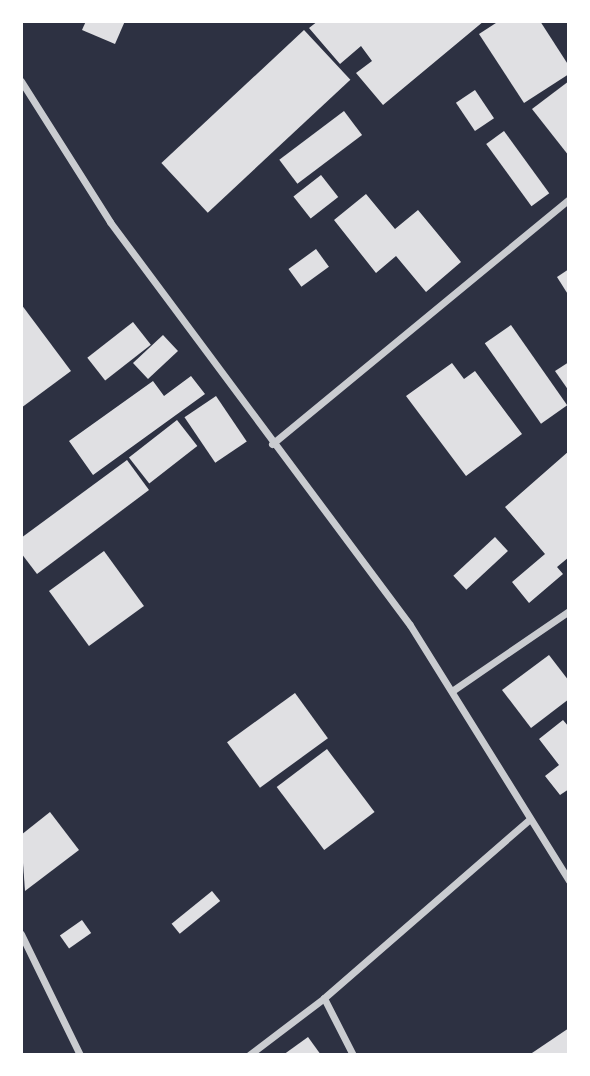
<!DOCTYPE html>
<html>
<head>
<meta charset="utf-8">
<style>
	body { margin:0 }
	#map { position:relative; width:590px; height:1076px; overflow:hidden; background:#2d3142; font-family:"Fira Sans",sans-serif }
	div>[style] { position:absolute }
	.building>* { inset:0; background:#e0e0e3; transform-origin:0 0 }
	.minor>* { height:7px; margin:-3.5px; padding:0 3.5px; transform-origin:3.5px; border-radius:3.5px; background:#caccd0 }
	span { translate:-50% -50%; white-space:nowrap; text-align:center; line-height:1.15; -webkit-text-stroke:5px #fff; paint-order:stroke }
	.frame { position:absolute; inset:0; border:23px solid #fff; pointer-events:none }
</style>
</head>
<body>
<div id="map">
	<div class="building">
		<div style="clip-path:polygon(86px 21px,125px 21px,115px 44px,82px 30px)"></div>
		<div style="clip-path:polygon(318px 21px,484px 21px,383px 105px,356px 73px,372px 61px,361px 46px,340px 64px,309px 28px)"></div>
		<div style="clip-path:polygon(499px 21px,540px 21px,569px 66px,569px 74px,524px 103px,479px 34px)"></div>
		<div style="left:304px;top:30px;width:68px;height:195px;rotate:47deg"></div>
		<div style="clip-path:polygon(569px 81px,569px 156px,532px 109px)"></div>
		<div style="left:475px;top:90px;width:34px;height:23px;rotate:56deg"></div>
		<div style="left:344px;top:111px;width:30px;height:81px;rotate:53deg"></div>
		<div style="left:504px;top:131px;width:77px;height:22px;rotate:54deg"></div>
		<div style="left:321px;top:175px;width:28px;height:35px;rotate:52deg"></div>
		<div style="clip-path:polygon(366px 194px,395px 229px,418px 210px,461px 262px,426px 292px,396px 256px,376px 273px,334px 220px)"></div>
		<div style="left:316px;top:249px;width:22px;height:34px;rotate:54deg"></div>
		<div style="clip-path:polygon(569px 269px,569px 296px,557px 277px)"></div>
		<div style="clip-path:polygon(21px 304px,71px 371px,21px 408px)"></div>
		<div style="left:133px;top:322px;width:29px;height:58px;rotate:52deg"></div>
		<div style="left:511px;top:325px;width:98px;height:32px;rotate:55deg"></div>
		<div style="left:163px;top:335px;width:22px;height:41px;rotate:47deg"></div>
		<div style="clip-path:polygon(569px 362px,569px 391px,555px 371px)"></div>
		<div style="clip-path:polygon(452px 363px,464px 379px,475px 371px,522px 434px,466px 476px,406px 396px)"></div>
		<div style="clip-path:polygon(191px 376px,205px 394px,93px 475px,69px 441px,153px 381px,164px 396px)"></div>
		<div style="left:216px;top:396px;width:55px;height:38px;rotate:56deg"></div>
		<div style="left:177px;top:420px;width:33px;height:61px;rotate:52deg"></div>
		<div style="clip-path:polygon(569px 451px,569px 557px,557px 567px,563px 574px,529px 603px,512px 582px,545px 554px,505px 507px)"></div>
		<div style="clip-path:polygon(127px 460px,149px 490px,37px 574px,21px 553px,21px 538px)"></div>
		<div style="left:495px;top:537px;width:19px;height:57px;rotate:47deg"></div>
		<div style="left:104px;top:551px;width:68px;height:68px;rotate:54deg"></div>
		<div style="clip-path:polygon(549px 655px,569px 681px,569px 699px,531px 728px,502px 690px)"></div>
		<div style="left:295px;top:693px;width:56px;height:84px;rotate:54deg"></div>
		<div style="clip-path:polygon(563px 720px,569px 727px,569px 789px,560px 795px,545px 776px,559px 765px,539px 739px)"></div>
		<div style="left:327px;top:749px;width:79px;height:63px;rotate:53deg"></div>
		<div style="clip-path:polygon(50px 812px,79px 850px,25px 891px,21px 835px)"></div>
		<div style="left:212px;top:891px;width:13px;height:52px;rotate:51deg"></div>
		<div style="left:82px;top:920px;width:16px;height:27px;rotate:55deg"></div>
		<div style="clip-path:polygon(569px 1028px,569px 1055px,529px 1055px)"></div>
		<div style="clip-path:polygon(308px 1037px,321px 1055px,283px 1055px)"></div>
	</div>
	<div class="minor">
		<div style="left:21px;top:81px;width:167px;rotate:57.7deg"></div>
		<div style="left:110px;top:222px;width:502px;rotate:53.34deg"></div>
		<div style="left:410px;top:625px;width:301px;rotate:58.1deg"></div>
		<div style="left:272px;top:444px;width:385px;rotate:-39.5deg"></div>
		<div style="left:452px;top:691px;width:142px;rotate:-34.4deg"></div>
		<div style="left:21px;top:934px;width:135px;rotate:64deg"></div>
		<div style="left:249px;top:1055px;width:94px;rotate:-37.2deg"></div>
		<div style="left:353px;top:1055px;width:64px;rotate:-117deg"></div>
		<div style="left:324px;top:998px;width:273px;rotate:-41deg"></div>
	</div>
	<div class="frame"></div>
</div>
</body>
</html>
